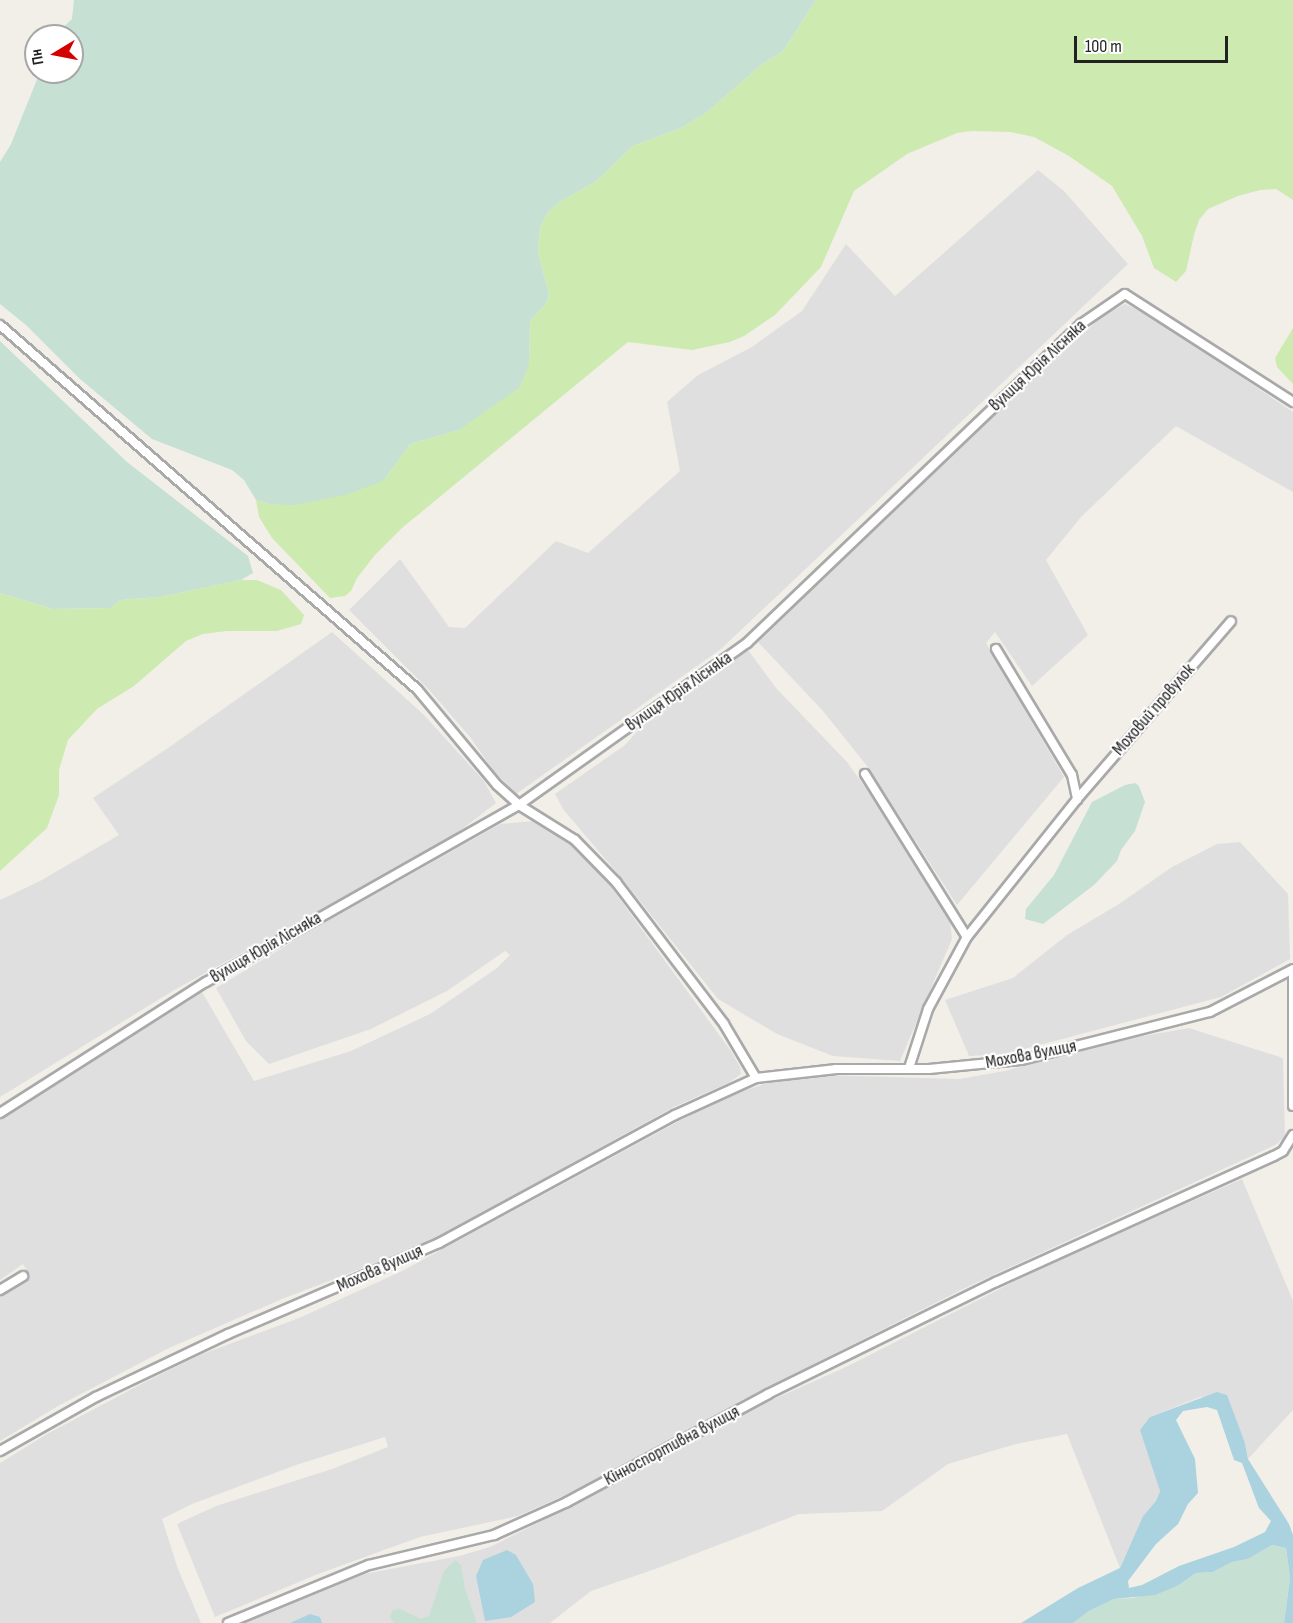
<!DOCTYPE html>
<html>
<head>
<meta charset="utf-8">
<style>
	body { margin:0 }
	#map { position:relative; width:1293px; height:1623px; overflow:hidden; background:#f2efe9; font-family:"Sofia Sans Condensed",sans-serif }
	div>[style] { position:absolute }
	.residential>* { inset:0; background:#e0dfdf }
	.grass>* { inset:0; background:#cdebb0 }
	.wetland>* { inset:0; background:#c6e0d4 }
	.water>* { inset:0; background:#aad3df }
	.roads { filter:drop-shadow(2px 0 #a9a9a9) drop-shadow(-2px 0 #a9a9a9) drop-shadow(0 2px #a9a9a9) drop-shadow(0 -2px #a9a9a9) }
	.minor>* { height:8px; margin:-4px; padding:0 4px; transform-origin:4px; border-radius:4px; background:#fff }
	span { translate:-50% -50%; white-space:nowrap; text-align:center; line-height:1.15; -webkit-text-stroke:4.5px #fff; paint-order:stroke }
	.street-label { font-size:18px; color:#222 }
	.north { position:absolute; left:24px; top:24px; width:60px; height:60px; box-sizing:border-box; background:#fff; border:2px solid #a7a7a7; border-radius:50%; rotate:260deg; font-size:16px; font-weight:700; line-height:24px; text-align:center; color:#222 }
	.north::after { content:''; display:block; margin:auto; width:21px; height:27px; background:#d40000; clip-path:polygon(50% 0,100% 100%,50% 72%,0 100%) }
	.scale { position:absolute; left:1074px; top:36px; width:154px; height:27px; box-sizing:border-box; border:3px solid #222; border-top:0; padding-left:8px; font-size:18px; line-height:21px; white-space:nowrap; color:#222; -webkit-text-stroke:4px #fff; paint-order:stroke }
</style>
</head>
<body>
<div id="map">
	<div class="residential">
		<div style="clip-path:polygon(1038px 170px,1064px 191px,1128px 264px,721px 649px,516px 794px,493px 770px,470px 737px,431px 692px,349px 610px,400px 559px,449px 627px,465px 628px,556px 541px,588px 553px,680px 471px,667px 402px,698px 375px,752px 347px,802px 311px,846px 244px,895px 296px)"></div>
		<div style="clip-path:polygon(1125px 304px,1152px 317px,1293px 412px,1293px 492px,1176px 426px,1081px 517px,1046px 560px,1088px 635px,1032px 686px,995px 632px,986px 643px,1064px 777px,957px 905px,867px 766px,823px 711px,758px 642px,1029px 382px,1105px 314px)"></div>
		<div style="clip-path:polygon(332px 632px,424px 715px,484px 781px,496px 803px,457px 833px,412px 860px,176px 989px,0 1097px,0 900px,40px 881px,119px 835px,93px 798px,168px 748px)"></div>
		<div style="clip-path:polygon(748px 650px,776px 688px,847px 762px,906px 845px,950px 920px,952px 939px,900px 1061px,833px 1056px,777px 1034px,718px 999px,628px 886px,563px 809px,555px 794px,625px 745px,643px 725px)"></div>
		<div style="clip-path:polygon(536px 821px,575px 848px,605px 879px,731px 1051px,740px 1067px,741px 1074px,730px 1082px,674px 1107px,619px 1137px,456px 1228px,400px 1254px,282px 1299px,169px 1348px,58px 1406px,0 1441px,0 1295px,30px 1276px,23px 1264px,0 1280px,0 1119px,42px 1090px,202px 992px,254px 1081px,351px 1051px,430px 1014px,497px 968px,510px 955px,505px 951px,447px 991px,371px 1029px,269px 1064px,246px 1041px,216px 988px,305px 934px,500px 824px)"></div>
		<div style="clip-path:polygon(1240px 842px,1288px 894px,1290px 959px,1221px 997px,1006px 1054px,969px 1056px,945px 1000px,1013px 978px,1067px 935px,1119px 904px,1172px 867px,1217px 844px)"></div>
		<div style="clip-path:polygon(1189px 1028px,1283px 1058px,1285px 1137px,1275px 1145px,965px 1288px,744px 1399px,583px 1487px,518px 1516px,420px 1537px,318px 1574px,215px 1617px,177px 1524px,216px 1506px,332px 1469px,388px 1447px,385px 1437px,296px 1465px,192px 1504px,162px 1519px,178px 1569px,201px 1623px,0 1623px,0 1463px,47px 1434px,147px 1381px,200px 1355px,299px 1318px,402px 1271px,722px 1098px,770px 1082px,818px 1075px,959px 1079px,1005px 1071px,1108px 1042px)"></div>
		<div style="clip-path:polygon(1242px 1179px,1293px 1301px,1293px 1410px,1248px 1459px,1245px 1443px,1226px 1395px,1200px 1397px,1150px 1417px,1151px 1462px,1160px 1491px,1156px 1501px,1143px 1516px,1120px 1568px,1067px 1434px,1016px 1444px,948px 1464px,882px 1511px,799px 1514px,658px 1568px,591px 1591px,550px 1623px,244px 1623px,316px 1592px,364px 1574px,459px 1556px,490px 1547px,639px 1472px,745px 1412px,848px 1366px,1051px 1263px)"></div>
	</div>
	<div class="grass">
		<div style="clip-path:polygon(816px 0,1293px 0,1293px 200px,1276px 189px,1260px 190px,1238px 196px,1208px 209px,1199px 220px,1194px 235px,1186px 271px,1176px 282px,1154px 268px,1142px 236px,1112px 186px,1069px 156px,1034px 137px,1010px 132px,972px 131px,957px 133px,907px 154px,854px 191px,821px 267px,775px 315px,744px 336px,730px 342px,692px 350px,628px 342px,402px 528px,375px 555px,357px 578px,351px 591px,345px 596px,330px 598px,272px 538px,259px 517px,256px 500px,270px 504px,385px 479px,410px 444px,459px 430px,529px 364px,530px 321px,547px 302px,549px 294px,538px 253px,540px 227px,548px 212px,561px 201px,595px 182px,633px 146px,679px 129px,707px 112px,761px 65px,783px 51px)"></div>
		<div style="clip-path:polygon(1293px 328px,1293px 384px,1277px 367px,1275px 358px)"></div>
		<div style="clip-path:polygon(241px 580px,257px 580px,281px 590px,304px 615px,301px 624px,277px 631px,227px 631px,203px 634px,186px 641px,134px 686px,97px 709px,68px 740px,59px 770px,59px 795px,47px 828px,0 871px,0 593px,53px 609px,109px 608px,120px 600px,160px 597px)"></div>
	</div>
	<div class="wetland">
		<div style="clip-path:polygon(74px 0,816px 0,783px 51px,761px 65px,707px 112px,679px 129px,633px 146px,595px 182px,561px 201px,548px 212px,540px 227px,538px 253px,549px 294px,547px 302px,530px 321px,529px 364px,520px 387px,459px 430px,410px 444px,385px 479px,378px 483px,345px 495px,295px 505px,270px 504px,256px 500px,244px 480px,232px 470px,152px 439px,80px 379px,26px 325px,0 304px,0 162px,11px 144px,40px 72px,72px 72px,72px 36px,54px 36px,72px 19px)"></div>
		<div style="clip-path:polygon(0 341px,127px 462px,248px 556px,253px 573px,241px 580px,160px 597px,120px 600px,110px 608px,53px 609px,0 593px)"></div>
		<div style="clip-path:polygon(1135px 783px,1139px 786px,1145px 802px,1135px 831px,1121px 850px,1117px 861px,1094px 885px,1043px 924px,1025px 919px,1026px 909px,1054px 875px,1092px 802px,1125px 785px)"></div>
		<div style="clip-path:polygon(1272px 1545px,1286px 1548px,1290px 1578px,1284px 1623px,1073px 1623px,1089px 1611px,1114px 1599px,1133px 1598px,1179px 1585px,1196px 1573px,1213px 1572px,1232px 1562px,1248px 1559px)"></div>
		<div style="clip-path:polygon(455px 1560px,461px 1565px,465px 1589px,477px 1623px,394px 1623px,390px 1617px,393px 1610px,400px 1609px,421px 1619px,429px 1616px,444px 1571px)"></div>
	</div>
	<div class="water">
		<div style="clip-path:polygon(evenodd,1217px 1392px,1227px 1395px,1245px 1443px,1248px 1459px,1289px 1524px,1293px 1535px,1293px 1623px,1284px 1623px,1290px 1578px,1286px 1548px,1272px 1545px,1248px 1559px,1232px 1562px,1213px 1572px,1196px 1573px,1179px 1585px,1155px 1595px,1114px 1599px,1089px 1611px,1073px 1623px,1021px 1623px,1078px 1588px,1120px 1568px,1143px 1516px,1156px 1501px,1160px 1491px,1140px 1430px,1150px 1417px,1217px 1392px,1207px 1407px,1217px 1410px,1234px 1460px,1242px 1463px,1259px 1508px,1271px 1521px,1265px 1532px,1234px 1547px,1179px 1566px,1142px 1585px,1129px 1588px,1128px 1581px,1156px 1544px,1178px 1524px,1188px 1504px,1198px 1493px,1195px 1459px,1176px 1420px,1183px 1411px,1207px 1407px)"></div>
		<div style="clip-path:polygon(507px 1550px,516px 1555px,533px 1584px,535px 1602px,511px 1617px,485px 1621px,476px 1576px,483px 1560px)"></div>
		<div style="clip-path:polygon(310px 1614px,320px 1617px,322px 1623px,290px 1623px)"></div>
	</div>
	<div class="roads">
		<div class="minor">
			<div style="left:0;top:325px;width:554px;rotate:41.12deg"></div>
			<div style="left:417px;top:689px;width:125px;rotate:50.2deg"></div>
			<div style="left:497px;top:785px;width:30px;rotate:42deg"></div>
			<div style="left:519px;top:805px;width:66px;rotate:32deg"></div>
			<div style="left:575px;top:840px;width:59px;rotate:45.7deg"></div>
			<div style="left:616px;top:882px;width:178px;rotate:52.7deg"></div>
			<div style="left:724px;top:1024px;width:63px;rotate:59.3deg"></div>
			<div style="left:756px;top:1078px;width:81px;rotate:-6.4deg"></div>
			<div style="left:836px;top:1069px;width:93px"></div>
			<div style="left:929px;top:1069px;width:92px;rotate:-5.6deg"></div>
			<div style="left:1021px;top:1060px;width:195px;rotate:-14.3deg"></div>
			<div style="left:1210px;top:1012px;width:93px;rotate:-27.4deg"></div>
			<div style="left:996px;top:649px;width:147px;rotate:58.9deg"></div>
			<div style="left:1072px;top:775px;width:25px;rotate:78deg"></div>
			<div style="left:865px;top:774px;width:192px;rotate:58deg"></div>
			<div style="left:1293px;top:976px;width:130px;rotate:90deg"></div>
			<div style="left:909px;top:1068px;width:62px;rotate:-72.1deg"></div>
			<div style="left:928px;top:1009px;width:82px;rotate:-61.6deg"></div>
			<div style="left:967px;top:937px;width:176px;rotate:-51.4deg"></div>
			<div style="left:1077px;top:799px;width:235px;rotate:-49.1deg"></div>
			<div style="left:0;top:1113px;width:244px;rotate:-32.5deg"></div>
			<div style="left:206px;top:982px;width:360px;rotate:-29.5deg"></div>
			<div style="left:519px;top:805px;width:280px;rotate:-35.4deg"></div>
			<div style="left:747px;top:643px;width:462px;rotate:-43.7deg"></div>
			<div style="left:1081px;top:324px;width:53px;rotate:-34.3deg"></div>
			<div style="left:1125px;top:294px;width:200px;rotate:32.7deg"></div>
			<div style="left:0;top:1290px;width:27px;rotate:-31deg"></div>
			<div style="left:0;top:1451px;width:110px;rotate:-29.4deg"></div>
			<div style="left:96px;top:1397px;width:146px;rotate:-25.5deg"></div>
			<div style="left:228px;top:1334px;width:230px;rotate:-23.3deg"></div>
			<div style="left:439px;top:1243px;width:268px;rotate:-28.5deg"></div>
			<div style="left:675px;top:1115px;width:89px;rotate:-24.6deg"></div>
			<div style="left:228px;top:1623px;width:152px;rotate:-22.4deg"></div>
			<div style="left:369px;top:1565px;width:129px;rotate:-13.5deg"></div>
			<div style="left:494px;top:1535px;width:80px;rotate:-24.3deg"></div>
			<div style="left:567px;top:1502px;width:228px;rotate:-28.2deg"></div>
			<div style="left:768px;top:1394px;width:254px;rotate:-26.2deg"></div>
			<div style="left:996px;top:1282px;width:305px;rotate:-24.4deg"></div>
			<div style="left:1274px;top:1156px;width:10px;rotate:-29deg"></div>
			<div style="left:1283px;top:1151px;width:19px;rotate:-58deg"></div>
		</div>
	</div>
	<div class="street-label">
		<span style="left:1038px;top:366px;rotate:-43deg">вулиця Юрія Лісняка</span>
		<span style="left:679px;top:692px;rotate:-35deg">вулиця Юрія Лісняка</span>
		<span style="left:1154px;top:710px;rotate:-49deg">Моховий провулок</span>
		<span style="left:266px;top:948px;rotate:-30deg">вулиця Юрія Лісняка</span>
		<span style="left:1031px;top:1055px;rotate:-11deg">Мохова вулиця</span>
		<span style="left:380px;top:1269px;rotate:-24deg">Мохова вулиця</span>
		<span style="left:672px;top:1446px;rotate:-28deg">Кінноспортивна вулиця</span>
	</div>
	<div class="north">Пн</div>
	<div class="scale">100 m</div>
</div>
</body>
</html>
